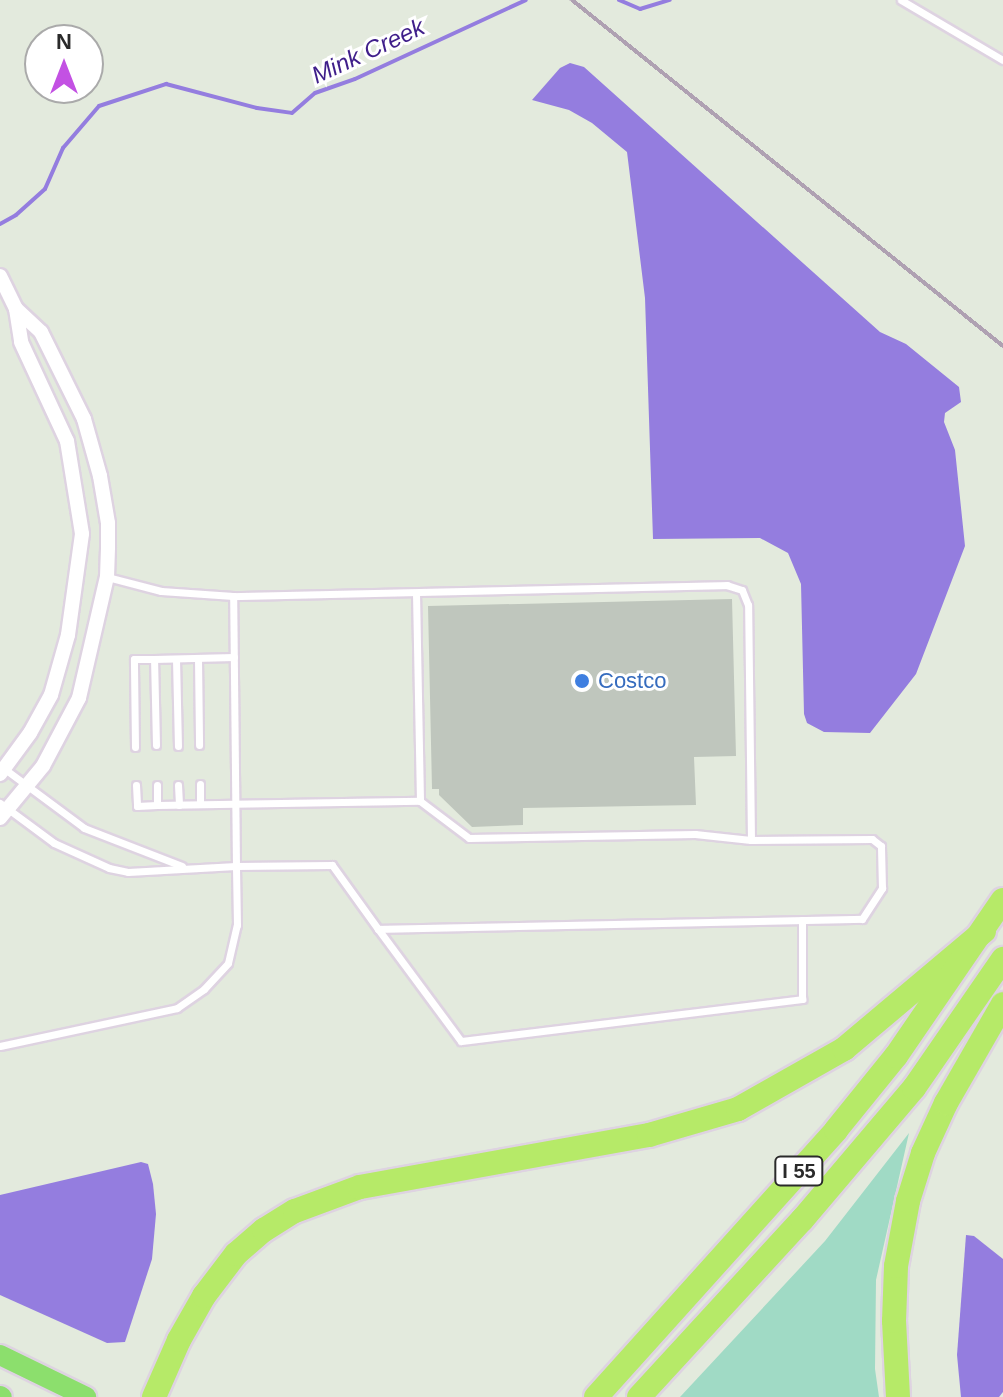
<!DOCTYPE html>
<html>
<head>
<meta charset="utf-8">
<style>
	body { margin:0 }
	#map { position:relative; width:1003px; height:1397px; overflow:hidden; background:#e3eadd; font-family:Helvetica,sans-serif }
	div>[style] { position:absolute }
	.green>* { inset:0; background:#a0dac5 }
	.water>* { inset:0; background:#947ddf }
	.stream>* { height:4px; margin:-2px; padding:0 2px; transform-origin:2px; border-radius:2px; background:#947ddf }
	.building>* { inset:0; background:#bfc6bd }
	.roads { filter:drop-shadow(2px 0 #ded3e1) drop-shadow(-2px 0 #ded3e1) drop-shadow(0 2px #ded3e1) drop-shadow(0 -2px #ded3e1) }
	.service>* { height:7px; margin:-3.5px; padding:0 3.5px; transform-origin:3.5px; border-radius:3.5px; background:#fff }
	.minor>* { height:14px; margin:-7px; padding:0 7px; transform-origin:7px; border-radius:7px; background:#fff }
	.primary>* { height:20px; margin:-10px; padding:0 10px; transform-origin:10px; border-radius:10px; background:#8cdf6d }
	.motorway>* { height:24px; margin:-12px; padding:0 12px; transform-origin:12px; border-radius:12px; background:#b6ea68 }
	.rail>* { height:4px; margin:-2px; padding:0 2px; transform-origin:2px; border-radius:2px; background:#afa1b2 }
	.dots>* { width:22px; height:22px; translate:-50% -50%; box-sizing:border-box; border:4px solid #fff; border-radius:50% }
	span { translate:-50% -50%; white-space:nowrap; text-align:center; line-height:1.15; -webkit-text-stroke:6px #fff; paint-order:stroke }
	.shield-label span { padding:2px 6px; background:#fff; border:2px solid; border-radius:6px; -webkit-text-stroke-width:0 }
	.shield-label { font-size:20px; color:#2a2a2a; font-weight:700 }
	.shop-label { font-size:22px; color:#366cbe }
	.left { translate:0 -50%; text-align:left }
	.water-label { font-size:24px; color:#3f1e8a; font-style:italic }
	.north { position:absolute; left:24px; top:24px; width:80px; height:80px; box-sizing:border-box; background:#fff; border:2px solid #aaa; border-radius:50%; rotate:0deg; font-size:22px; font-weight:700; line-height:32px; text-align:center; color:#2a2a2a }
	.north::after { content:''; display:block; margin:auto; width:28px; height:36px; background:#c351e3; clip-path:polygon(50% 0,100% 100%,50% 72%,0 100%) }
</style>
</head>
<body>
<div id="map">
	<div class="green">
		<div style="clip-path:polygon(909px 1133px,876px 1280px,875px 1369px,879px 1397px,680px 1397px,825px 1241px)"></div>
	</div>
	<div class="water">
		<div style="clip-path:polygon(570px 63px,584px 67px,880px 332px,906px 344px,959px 387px,961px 402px,945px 413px,944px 422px,955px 450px,965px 546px,916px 674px,870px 733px,824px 732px,807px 723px,804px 714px,801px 584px,788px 553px,760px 538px,653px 539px,645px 298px,627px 152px,592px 123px,569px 110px,532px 100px,560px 68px)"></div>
		<div style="clip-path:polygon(141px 1162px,148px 1164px,153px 1184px,156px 1214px,152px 1259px,125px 1342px,107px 1343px,0 1295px,0 1195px)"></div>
		<div style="clip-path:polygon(966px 1235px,974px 1236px,1003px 1259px,1003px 1392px,999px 1397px,961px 1397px,957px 1355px)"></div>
	</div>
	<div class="stream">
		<div style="left:619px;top:0;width:23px;rotate:23deg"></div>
		<div style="left:640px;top:9px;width:31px;rotate:-17deg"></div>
		<div style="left:0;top:224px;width:18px;rotate:-29deg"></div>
		<div style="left:16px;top:215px;width:39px;rotate:-42deg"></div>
		<div style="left:45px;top:189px;width:45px;rotate:-66.3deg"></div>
		<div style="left:63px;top:148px;width:55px;rotate:-49.4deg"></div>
		<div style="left:99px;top:106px;width:71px;rotate:-18.2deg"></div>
		<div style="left:166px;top:84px;width:94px;rotate:14.8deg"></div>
		<div style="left:257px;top:108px;width:35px;rotate:8deg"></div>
		<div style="left:292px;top:113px;width:30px;rotate:-41deg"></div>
		<div style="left:315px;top:93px;width:42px;rotate:-19.3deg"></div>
		<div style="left:355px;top:79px;width:188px;rotate:-24.8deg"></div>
	</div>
	<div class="building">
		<div style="clip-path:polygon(732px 599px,736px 756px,694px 757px,696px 805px,523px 808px,523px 825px,472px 827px,439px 795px,439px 789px,432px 789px,428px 606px)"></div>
	</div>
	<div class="roads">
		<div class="service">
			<div style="left:901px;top:0;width:118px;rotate:30.5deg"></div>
			<div style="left:198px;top:658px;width:87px;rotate:89.3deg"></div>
			<div style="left:176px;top:659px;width:87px;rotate:88.7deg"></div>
			<div style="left:156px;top:745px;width:86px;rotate:-91.3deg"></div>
			<div style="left:154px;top:659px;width:80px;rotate:-1.4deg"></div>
			<div style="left:135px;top:747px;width:88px;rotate:-90.7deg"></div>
			<div style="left:134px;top:659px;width:20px"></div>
			<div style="left:2px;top:767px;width:102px;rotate:36.6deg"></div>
			<div style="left:84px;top:828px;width:105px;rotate:21.2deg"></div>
			<div style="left:200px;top:784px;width:20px;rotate:90deg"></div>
			<div style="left:136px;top:785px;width:21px;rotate:87deg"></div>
			<div style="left:137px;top:806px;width:20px;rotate:-3deg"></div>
			<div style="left:157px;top:785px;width:20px;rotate:90deg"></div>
			<div style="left:157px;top:805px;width:263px;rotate:-0.9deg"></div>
			<div style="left:420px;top:801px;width:208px;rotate:-91.1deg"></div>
			<div style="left:178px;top:785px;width:20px;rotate:87deg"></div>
			<div style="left:420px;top:801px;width:61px;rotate:37.1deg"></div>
			<div style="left:469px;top:838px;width:226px;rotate:-1deg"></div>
			<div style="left:695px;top:834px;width:56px;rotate:6.1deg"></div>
			<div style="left:0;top:803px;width:67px;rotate:36.5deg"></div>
			<div style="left:54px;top:843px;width:60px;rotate:24.4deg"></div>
			<div style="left:109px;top:868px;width:19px;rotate:12deg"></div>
			<div style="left:128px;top:872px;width:108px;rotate:-3.2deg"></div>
			<div style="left:236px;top:866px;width:270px;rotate:-90.6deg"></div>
			<div style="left:233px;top:596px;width:72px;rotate:-176deg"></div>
			<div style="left:161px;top:591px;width:56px;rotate:-165.5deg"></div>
			<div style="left:378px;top:929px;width:139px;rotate:53.5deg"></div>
			<div style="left:461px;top:1041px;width:344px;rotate:-7deg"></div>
			<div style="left:802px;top:999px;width:79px;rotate:-90deg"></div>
			<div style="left:0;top:1046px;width:181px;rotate:-12.1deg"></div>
			<div style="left:177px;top:1008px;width:33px;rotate:-35deg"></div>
			<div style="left:204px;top:989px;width:35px;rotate:-47deg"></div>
			<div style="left:228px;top:963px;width:39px;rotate:-77deg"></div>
			<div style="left:237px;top:925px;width:59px;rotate:-91deg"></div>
			<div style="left:236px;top:866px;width:96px;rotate:-0.6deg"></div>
			<div style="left:332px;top:865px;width:79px;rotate:54.3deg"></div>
			<div style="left:378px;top:929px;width:484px;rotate:-1.2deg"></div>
			<div style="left:862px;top:919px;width:37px;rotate:-57deg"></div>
			<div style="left:882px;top:888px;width:42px;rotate:-91.4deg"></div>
			<div style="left:881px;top:846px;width:11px;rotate:-142deg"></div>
			<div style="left:872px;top:839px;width:121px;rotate:179.5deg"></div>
			<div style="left:751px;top:840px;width:235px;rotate:-90.7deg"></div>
			<div style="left:748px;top:605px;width:16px;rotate:-112deg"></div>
			<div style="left:742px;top:590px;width:16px;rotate:-162deg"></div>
			<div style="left:727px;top:585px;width:494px;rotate:178.7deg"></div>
		</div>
		<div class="minor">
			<div style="left:0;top:276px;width:37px;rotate:64deg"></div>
			<div style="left:16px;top:309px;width:33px;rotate:81deg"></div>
			<div style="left:21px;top:342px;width:109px;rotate:65.1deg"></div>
			<div style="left:67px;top:441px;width:94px;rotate:80.8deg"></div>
			<div style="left:82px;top:534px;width:102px;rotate:97.9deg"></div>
			<div style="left:68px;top:635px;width:62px;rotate:105.8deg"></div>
			<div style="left:51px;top:695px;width:43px;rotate:118.9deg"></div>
			<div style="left:30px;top:733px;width:51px;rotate:126.2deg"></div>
			<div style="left:0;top:818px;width:67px;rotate:-50.4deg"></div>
			<div style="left:43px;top:766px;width:77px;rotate:-62.1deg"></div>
			<div style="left:79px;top:698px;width:124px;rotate:-77deg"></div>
			<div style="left:107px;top:577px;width:30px;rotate:-88deg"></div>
			<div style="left:108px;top:547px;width:24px;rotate:-90deg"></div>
			<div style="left:108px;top:523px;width:48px;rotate:-99.7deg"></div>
			<div style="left:100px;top:476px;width:59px;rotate:-105.7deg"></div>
			<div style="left:84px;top:419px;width:97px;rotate:-116.3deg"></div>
			<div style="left:41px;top:332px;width:34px;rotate:-137deg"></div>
		</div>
		<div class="primary">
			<div style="left:0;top:1355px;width:96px;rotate:26deg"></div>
			<div style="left:0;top:1396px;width:2px;rotate:27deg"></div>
		</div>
		<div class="motorway">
			<div style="left:154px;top:1397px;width:62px;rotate:-66.3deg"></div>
			<div style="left:179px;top:1340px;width:51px;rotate:-60.4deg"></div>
			<div style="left:204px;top:1296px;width:53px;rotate:-52.7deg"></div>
			<div style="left:236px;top:1254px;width:37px;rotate:-41deg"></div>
			<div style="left:264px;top:1230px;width:36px;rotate:-32deg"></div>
			<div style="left:295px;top:1211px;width:69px;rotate:-20.3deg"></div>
			<div style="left:360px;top:1187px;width:294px;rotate:-10.2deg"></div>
			<div style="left:649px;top:1135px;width:93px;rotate:-16.3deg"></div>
			<div style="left:738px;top:1109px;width:122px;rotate:-29.5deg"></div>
			<div style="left:844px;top:1049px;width:183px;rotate:-40.1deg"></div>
			<div style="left:596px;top:1397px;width:359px;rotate:-48deg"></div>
			<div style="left:836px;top:1130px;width:95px;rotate:-51deg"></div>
			<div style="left:896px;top:1056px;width:189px;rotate:-55.6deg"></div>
			<div style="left:639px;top:1397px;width:241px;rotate:-47.4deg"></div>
			<div style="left:802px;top:1220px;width:173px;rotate:-49.7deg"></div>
			<div style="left:914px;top:1088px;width:157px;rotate:-55.4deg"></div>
			<div style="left:898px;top:1397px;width:76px;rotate:-93deg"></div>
			<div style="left:894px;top:1321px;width:55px;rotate:-87.9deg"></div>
			<div style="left:896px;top:1266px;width:66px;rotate:-79.5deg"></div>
			<div style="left:908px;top:1201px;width:50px;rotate:-72.6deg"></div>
			<div style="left:923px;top:1153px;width:55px;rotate:-65.3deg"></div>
			<div style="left:946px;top:1103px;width:114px;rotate:-60.1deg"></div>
		</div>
	</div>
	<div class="rail">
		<div style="left:572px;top:0;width:553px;rotate:38.76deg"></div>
	</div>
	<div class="dots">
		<div style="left:582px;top:681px;background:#3f7fe0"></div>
	</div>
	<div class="shield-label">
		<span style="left:799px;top:1171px">I 55</span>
	</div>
	<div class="shop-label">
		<span class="left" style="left:598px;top:681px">Costco</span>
	</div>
	<div class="water-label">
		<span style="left:368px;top:51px;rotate:-25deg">Mink Creek</span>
	</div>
	<div class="north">N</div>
</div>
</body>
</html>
